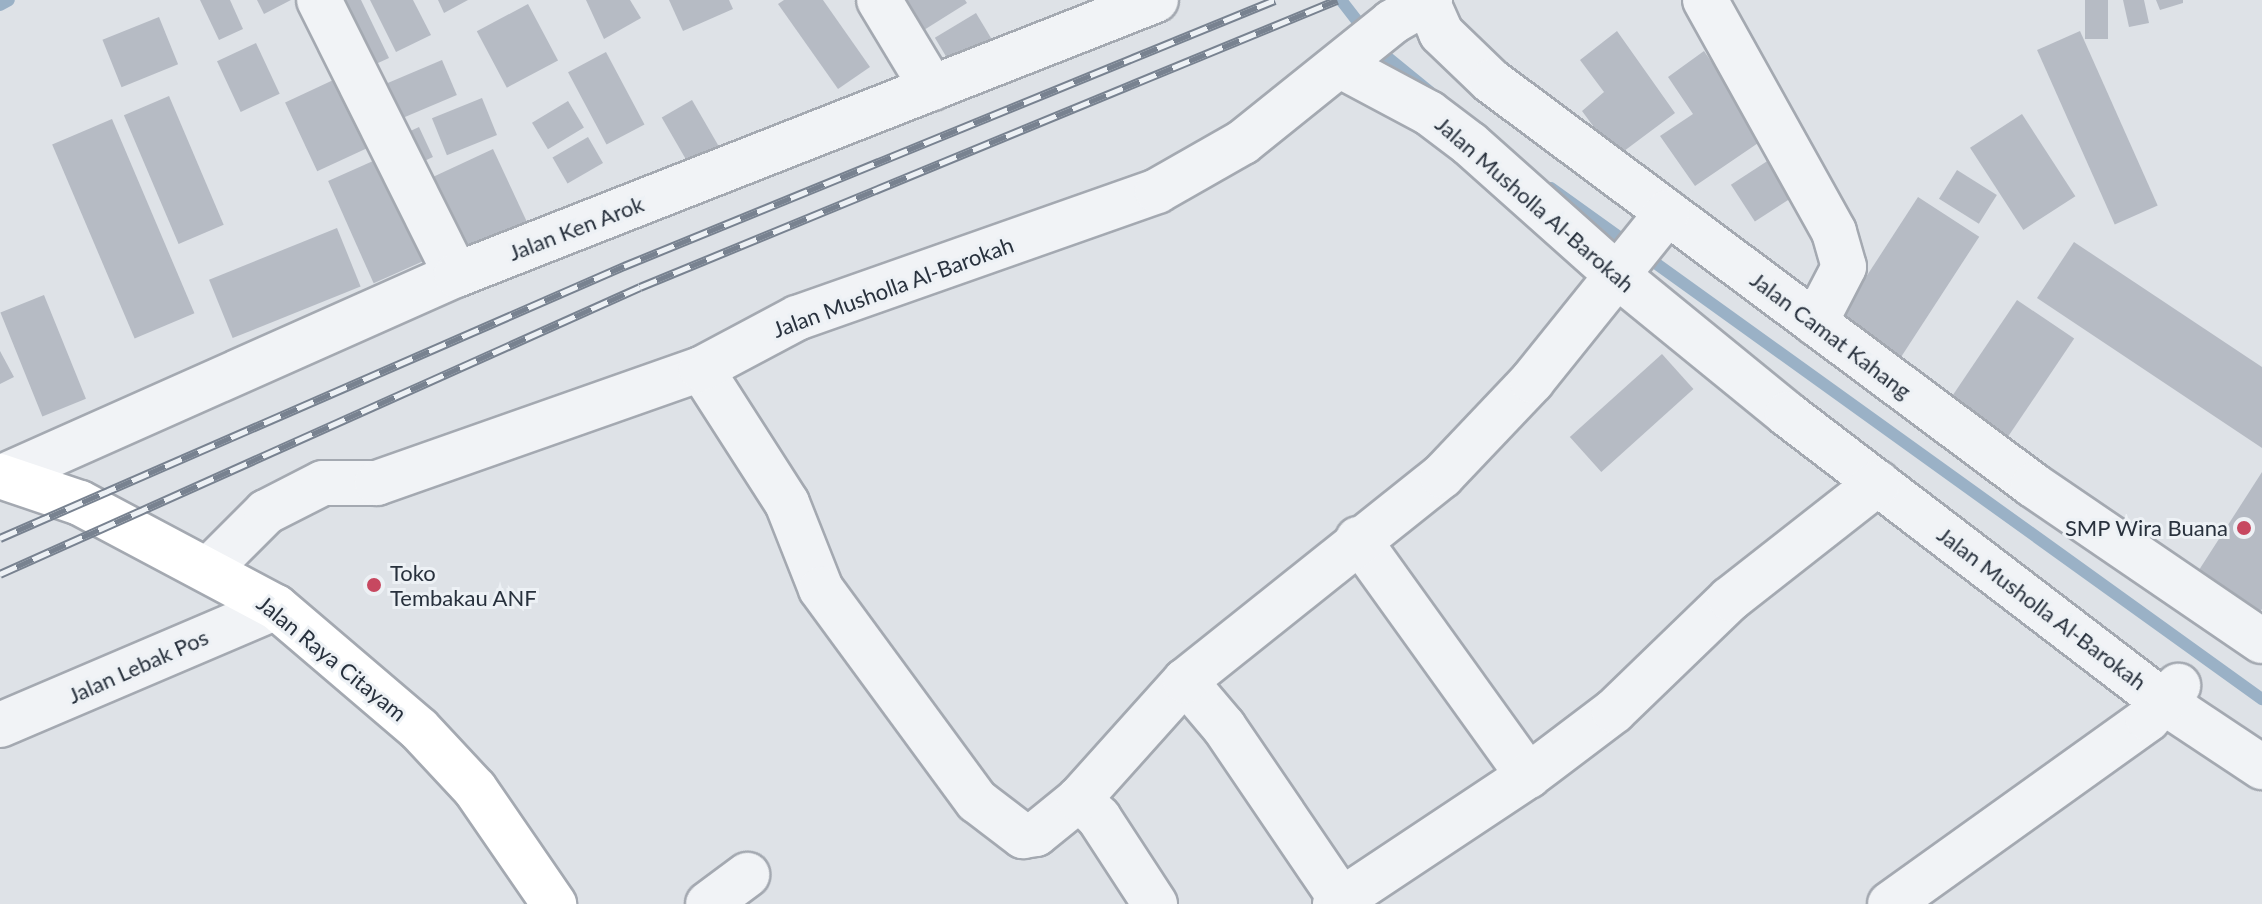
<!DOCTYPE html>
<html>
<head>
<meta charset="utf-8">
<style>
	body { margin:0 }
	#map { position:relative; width:2262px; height:904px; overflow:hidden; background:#dee2e7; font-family:Lato,sans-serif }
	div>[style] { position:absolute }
	.stream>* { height:12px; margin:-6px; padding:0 6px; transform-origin:6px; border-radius:6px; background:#9ab1c6 }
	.building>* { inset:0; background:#b6bbc4; transform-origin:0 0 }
	.roads { filter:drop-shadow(2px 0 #a4a9b1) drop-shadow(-2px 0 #a4a9b1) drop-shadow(0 2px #a4a9b1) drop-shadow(0 -2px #a4a9b1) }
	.minor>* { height:44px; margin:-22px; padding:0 22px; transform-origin:22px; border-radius:22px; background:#f1f3f6 }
	.major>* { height:44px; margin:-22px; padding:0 22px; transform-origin:22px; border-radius:22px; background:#fff }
	.rail>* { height:9px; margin-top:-4.5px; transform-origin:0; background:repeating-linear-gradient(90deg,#edf1f5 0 18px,#788290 0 36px); box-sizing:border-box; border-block:2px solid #788290 }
	.dots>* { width:22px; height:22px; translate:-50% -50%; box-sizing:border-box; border:4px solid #edf1f5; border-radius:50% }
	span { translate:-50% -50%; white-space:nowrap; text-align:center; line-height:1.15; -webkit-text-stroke:6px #edf1f5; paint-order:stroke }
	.street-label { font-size:22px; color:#28313d }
	.poi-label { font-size:22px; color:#28313d }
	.right { translate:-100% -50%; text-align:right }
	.left { translate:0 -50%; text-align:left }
</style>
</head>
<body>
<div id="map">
	<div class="stream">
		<div style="left:1341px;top:0;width:67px;rotate:52.3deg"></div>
		<div style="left:1382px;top:53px;width:62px;rotate:39.1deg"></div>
		<div style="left:0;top:5px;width:10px;rotate:-29deg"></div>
		<div style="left:1551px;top:188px;width:876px;rotate:35.71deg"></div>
	</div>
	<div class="building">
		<div style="clip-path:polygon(200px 0,230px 0,243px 29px,219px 40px)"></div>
		<div style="clip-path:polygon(257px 0,291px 0,264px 14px)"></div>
		<div style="clip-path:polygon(334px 0,361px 0,389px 58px,367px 68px)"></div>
		<div style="clip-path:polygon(370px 0,413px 0,431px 35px,396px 52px)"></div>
		<div style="clip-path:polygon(438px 0,468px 0,444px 13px)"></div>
		<div style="clip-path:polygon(586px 0,630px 0,641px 18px,604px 39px)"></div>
		<div style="clip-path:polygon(669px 0,729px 0,733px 9px,683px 31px)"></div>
		<div style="clip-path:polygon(784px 0,823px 0,870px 67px,838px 89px,778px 4px)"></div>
		<div style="clip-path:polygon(905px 0,965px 0,967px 3px,924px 30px)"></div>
		<div style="left:2085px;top:0;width:23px;height:39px"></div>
		<div style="clip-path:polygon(2123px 0,2144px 0,2149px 23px,2129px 27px)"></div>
		<div style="clip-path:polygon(2156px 0,2183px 0,2183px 3px,2160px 10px)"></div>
		<div style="left:528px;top:4px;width:64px;height:58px;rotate:62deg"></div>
		<div style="left:976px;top:13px;width:35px;height:48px;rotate:59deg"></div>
		<div style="left:159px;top:17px;width:51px;height:61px;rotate:68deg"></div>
		<div style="clip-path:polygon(1617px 31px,1675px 113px,1616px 157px,1582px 111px,1604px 92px,1580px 60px)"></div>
		<div style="left:2080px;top:31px;width:191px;height:47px;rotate:66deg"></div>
		<div style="left:256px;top:43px;width:56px;height:43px;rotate:65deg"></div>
		<div style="clip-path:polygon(1704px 51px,1764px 139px,1695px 186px,1660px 136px,1693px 114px,1668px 77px)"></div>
		<div style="left:606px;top:52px;width:82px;height:43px;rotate:62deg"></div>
		<div style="left:442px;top:60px;width:38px;height:66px;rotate:67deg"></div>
		<div style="left:344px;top:75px;width:76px;height:65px;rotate:65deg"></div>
		<div style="left:169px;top:96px;width:140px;height:49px;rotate:67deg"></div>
		<div style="left:482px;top:98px;width:40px;height:54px;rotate:68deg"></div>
		<div style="left:692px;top:100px;width:59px;height:35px;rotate:60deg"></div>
		<div style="left:568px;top:101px;width:31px;height:42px;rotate:59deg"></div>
		<div style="left:2022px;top:114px;width:98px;height:62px;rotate:57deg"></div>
		<div style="left:112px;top:119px;width:211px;height:65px;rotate:67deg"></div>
		<div style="left:419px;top:127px;width:33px;height:16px;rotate:65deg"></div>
		<div style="left:588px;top:137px;width:30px;height:41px;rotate:60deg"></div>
		<div style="left:493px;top:149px;width:84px;height:77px;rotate:65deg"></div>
		<div style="left:382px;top:157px;width:112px;height:59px;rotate:66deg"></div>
		<div style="left:1772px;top:158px;width:44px;height:49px;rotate:57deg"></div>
		<div style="left:1957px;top:170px;width:47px;height:34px;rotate:32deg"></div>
		<div style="left:1918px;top:197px;width:73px;height:159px;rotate:33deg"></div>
		<div style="left:337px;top:228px;width:63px;height:138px;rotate:68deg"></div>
		<div style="clip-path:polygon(2074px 242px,2262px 367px,2262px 448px,2037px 298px)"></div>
		<div style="left:44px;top:295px;width:112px;height:47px;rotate:68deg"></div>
		<div style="left:2017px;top:300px;width:69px;height:133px;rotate:34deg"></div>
		<div style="clip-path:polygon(0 351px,14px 377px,0 384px)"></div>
		<div style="left:1662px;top:354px;width:47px;height:124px;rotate:48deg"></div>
		<div style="clip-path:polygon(2262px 472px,2262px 609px,2252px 624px,2190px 584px)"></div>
	</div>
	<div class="roads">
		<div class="minor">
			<div style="left:319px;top:0;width:307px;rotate:63.5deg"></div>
			<div style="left:879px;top:0;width:103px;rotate:58.9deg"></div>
			<div style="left:1705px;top:0;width:265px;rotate:60.9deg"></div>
			<div style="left:1834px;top:232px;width:36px;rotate:74deg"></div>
			<div style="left:1844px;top:267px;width:63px;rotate:117.4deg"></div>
			<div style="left:1427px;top:1px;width:35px;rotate:66deg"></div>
			<div style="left:1441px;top:33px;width:69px;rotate:43.8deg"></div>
			<div style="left:1491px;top:81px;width:676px;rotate:36.7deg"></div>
			<div style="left:2033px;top:485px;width:277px;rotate:34.3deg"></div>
			<div style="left:1341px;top:66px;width:100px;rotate:28.1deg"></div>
			<div style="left:1429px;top:113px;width:51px;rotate:37.1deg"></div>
			<div style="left:1470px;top:144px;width:198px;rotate:41.7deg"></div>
			<div style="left:1618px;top:276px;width:218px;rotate:39.2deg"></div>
			<div style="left:1787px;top:414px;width:474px;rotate:37.4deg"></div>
			<div style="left:2164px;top:702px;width:118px;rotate:33.6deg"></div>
			<div style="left:701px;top:369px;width:159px;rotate:57.3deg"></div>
			<div style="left:787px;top:503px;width:92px;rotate:68.4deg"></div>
			<div style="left:821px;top:589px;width:263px;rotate:53.7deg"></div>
			<div style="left:977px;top:801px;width:58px;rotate:37.3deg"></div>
			<div style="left:1023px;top:836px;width:13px;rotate:-9deg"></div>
			<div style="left:1036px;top:834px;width:55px;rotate:-39.1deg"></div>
			<div style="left:4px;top:476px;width:495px;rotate:-24deg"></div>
			<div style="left:456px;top:275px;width:752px;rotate:-21.45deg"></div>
			<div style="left:1358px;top:539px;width:292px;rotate:54.3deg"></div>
			<div style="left:209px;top:569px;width:81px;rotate:-45deg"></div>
			<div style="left:266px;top:512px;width:64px;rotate:-27deg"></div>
			<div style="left:323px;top:483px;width:54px"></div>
			<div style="left:377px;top:483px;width:343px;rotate:-19.4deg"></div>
			<div style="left:701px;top:369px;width:109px;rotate:-28deg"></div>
			<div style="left:797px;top:318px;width:382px;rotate:-19.4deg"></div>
			<div style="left:1157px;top:191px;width:99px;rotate:-29.7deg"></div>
			<div style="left:1243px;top:142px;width:191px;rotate:-38.8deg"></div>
			<div style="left:1392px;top:22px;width:44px;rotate:-30.1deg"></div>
			<div style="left:1185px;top:681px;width:60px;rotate:49.7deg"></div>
			<div style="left:1224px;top:727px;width:208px;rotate:55.8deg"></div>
			<div style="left:0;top:725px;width:300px;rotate:-23.1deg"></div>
			<div style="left:708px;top:904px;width:49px;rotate:-36.6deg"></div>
			<div style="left:1155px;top:904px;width:103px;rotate:-123.1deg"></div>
			<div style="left:1099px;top:818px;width:28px;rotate:-136deg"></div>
			<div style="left:1079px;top:799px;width:159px;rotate:-48.1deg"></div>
			<div style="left:1185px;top:681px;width:329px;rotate:-38.6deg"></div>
			<div style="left:1442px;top:476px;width:131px;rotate:-46.5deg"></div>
			<div style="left:1532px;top:381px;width:216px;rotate:-51.2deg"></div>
			<div style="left:1335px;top:904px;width:232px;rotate:-33.6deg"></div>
			<div style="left:1528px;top:776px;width:108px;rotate:-37.1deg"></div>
			<div style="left:1614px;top:711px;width:161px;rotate:-44deg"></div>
			<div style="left:1730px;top:599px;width:188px;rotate:-38.1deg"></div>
			<div style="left:1890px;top:904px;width:317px;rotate:-35.6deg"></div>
			<div style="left:2148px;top:719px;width:45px;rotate:-47.7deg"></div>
		</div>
		<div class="major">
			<div style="left:0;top:476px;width:84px;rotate:18.6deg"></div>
			<div style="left:80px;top:503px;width:222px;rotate:28deg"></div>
			<div style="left:276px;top:607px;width:188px;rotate:40.5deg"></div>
			<div style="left:419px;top:729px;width:82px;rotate:47deg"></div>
			<div style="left:475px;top:789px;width:140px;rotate:55.5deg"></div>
		</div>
	</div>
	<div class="rail">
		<div style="left:0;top:538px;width:681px;rotate:-23.55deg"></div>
		<div style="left:624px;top:266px;width:703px;rotate:-22.23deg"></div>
		<div style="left:0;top:574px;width:701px;rotate:-24.15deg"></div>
		<div style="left:640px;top:287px;width:754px;rotate:-22.38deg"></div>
	</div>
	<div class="dots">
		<div style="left:2244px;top:528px;background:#c74860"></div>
		<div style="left:374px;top:585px;background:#c74860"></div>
	</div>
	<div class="street-label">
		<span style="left:1535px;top:204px;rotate:41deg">Jalan Musholla Al-Barokah</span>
		<span style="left:576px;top:228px;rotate:-21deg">Jalan Ken Arok</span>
		<span style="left:893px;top:287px;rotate:-20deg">Jalan Musholla Al-Barokah</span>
		<span style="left:1831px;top:335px;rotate:37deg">Jalan Camat Kahang</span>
		<span style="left:2042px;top:608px;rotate:37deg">Jalan Musholla Al-Barokah</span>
		<span style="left:332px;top:658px;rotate:39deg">Jalan Raya Citayam</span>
		<span style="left:138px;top:666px;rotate:-24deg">Jalan Lebak Pos</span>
	</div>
	<div class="poi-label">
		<span class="right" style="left:2228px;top:528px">SMP Wira Buana</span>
		<span class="left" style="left:390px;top:585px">Toko<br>Tembakau ANF</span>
	</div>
</div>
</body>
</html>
